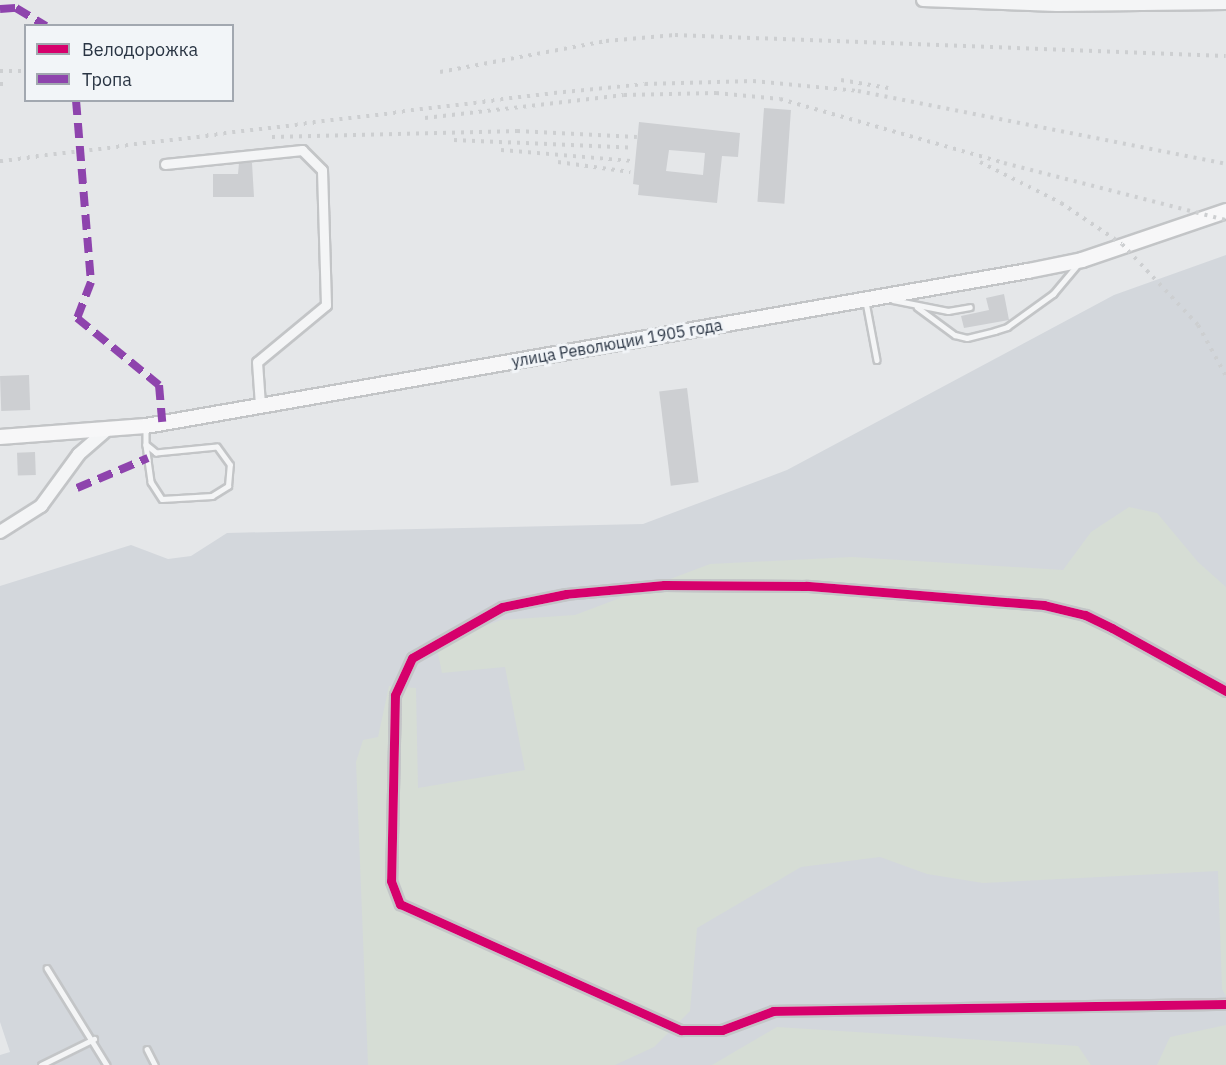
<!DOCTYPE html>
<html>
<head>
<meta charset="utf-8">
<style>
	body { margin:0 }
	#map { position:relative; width:1226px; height:1065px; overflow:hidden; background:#e5e7e9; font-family:"IBM Plex Sans",sans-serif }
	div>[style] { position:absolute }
	.built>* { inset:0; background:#d3d7dc }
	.green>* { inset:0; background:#d6ddd5 }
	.building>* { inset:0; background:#cdcfd2; transform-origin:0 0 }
	.roads { filter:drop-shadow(2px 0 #c3c5c7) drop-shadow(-2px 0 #c3c5c7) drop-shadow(0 2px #c3c5c7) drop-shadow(0 -2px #c3c5c7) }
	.service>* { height:4.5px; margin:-2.25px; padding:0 2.25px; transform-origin:2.25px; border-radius:2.25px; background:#f4f5f6 }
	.minor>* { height:9px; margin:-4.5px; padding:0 4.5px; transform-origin:4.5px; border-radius:4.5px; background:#f4f5f6 }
	.tertiary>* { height:12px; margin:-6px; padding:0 6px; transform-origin:6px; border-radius:6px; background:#f4f5f6 }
	.secondary>* { height:14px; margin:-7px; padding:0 7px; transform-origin:7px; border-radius:7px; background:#f7f7f8 }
	.rail>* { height:4px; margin-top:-2px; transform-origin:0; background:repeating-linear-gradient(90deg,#cdcfd1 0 3px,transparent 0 9px) }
	.quiet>* { height:8px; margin-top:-4px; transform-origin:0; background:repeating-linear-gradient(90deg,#8e44ad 0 15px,transparent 0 23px) }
	.cycleway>* { height:9px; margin:-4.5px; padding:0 4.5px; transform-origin:4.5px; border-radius:4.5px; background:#d6006c }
	span { translate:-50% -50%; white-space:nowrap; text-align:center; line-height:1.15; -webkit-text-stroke:6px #f2f5f8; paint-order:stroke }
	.street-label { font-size:16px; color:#2a3544 }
	.legend { position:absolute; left:24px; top:24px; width:210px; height:78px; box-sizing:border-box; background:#f2f5f8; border:2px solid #a2a8b0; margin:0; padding:8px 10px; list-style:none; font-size:18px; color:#2a3544 }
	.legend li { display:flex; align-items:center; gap:12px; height:30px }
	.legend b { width:30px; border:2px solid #a2a8b0 }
</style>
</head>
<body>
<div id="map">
	<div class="built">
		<div style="clip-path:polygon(1226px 255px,1226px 1065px,0 1065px,0 1055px,10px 1052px,0 1022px,0 586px,131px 545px,168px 559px,191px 556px,227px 533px,643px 524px,787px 470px,1114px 295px)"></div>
	</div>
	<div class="green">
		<div style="clip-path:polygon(1129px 507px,1157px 513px,1198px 562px,1226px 587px,1226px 996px,1222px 989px,1218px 871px,983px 883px,927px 874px,880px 857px,801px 867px,697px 928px,690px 1011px,654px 1047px,615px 1065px,368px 1065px,356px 762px,363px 740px,378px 737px,389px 686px,416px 688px,418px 788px,525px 770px,505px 667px,442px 673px,436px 644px,501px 620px,575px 615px,710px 564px,852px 557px,1063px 570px,1091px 532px)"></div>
		<div style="clip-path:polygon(1226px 1025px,1226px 1065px,1157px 1065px,1170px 1037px)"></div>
		<div style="clip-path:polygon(777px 1027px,1078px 1046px,1091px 1065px,712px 1065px)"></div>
	</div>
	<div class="building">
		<div style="left:764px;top:108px;width:27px;height:94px;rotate:4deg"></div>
		<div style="clip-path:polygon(evenodd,639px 122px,740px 133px,738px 157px,722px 156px,717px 203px,638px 195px,639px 185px,633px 184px,639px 122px,669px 150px,705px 153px,703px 175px,666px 171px,669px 150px)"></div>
		<div style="clip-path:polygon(239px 163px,252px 163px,254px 197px,213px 197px,213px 174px,238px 174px)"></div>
		<div style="clip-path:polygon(1004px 294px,1009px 320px,964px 328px,961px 316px,989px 310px,986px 298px)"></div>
		<div style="left:29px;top:375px;width:35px;height:29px;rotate:88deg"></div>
		<div style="left:687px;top:388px;width:95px;height:28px;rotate:83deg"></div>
		<div style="left:35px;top:452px;width:23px;height:18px;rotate:88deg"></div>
	</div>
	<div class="roads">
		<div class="service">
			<div style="left:893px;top:300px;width:56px;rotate:11.3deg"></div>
			<div style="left:948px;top:311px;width:22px;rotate:-10deg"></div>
			<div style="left:866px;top:302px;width:59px;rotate:79.3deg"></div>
			<div style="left:917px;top:307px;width:47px;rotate:36.4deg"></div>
			<div style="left:955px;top:335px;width:12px;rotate:14deg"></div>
			<div style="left:967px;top:338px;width:29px;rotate:-14deg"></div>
			<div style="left:995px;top:331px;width:13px;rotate:-18deg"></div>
			<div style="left:1007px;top:327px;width:57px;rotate:-35.7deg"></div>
			<div style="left:1053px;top:294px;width:38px;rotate:-50deg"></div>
			<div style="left:146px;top:427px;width:18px;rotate:90deg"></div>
			<div style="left:146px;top:445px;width:15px;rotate:82deg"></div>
			<div style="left:148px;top:460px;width:22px;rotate:82deg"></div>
			<div style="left:151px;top:482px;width:20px;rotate:57deg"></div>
			<div style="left:162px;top:499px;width:50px;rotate:-3.4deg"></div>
			<div style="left:212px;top:496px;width:19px;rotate:-32deg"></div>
			<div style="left:228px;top:486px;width:21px;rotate:-85deg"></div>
			<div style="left:230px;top:465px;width:22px;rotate:-126deg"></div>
			<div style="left:217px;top:447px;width:61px;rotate:174.4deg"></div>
			<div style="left:156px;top:453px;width:13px;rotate:-141deg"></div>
			<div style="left:47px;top:968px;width:114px;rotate:58.3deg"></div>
			<div style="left:147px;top:1049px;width:18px;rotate:63deg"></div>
			<div style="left:41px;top:1065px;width:59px;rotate:-26.1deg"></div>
		</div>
		<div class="minor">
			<div style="left:165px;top:164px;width:138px;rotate:-5.8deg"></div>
			<div style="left:302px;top:150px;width:28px;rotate:45deg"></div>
			<div style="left:322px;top:170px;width:135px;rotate:88.3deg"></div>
			<div style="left:326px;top:305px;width:89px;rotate:140.4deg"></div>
			<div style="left:257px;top:362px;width:43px;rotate:86deg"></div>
			<div style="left:1226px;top:691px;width:130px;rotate:-151.1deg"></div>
			<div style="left:1112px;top:628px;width:30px;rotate:-154deg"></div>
			<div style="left:1085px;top:615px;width:42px;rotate:-166.3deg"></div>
			<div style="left:1044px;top:605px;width:239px;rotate:-175.4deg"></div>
			<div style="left:806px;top:586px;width:142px;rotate:-179.6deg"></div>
			<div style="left:664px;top:585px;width:98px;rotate:174.8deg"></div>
			<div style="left:566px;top:594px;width:65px;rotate:168.5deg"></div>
			<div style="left:502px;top:607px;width:103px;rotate:150.5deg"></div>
			<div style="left:412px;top:658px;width:41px;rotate:114.7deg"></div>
			<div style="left:395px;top:695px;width:186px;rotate:91.2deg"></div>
			<div style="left:391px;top:881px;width:25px;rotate:69deg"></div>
			<div style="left:400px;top:904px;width:308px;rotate:24.2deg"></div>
			<div style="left:681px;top:1030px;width:41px"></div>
			<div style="left:722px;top:1030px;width:54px;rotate:-20.4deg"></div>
			<div style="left:773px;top:1011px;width:453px;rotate:-0.9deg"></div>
		</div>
		<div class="tertiary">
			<div style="left:923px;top:0;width:134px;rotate:2.1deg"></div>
			<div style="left:1057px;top:5px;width:169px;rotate:-0.7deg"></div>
			<div style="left:0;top:532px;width:49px;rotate:-32.4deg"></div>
			<div style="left:41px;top:506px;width:64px;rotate:-53.8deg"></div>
			<div style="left:79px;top:454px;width:37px;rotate:-41deg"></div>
		</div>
		<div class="secondary">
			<div style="left:0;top:437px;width:146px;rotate:-4.3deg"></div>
			<div style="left:146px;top:426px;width:896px;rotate:-9.97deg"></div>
			<div style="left:1028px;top:271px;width:55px;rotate:-11.5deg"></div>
			<div style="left:1082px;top:260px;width:152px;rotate:-18.8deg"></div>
		</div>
	</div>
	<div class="rail">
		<div style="left:0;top:71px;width:26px"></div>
		<div style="left:440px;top:72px;width:169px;rotate:-10.6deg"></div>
		<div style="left:606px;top:41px;width:69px;rotate:-5deg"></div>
		<div style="left:675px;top:35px;width:551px;rotate:2.18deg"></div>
		<div style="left:841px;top:80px;width:48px;rotate:9.7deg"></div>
		<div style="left:0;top:84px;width:9px"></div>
		<div style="left:425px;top:118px;width:200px;rotate:-6.6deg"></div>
		<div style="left:624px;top:95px;width:92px;rotate:-1.2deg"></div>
		<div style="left:716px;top:93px;width:64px;rotate:5.4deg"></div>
		<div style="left:780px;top:99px;width:233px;rotate:15.9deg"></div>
		<div style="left:1004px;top:163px;width:229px;rotate:14.4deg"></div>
		<div style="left:272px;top:137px;width:245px;rotate:-1.4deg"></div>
		<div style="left:517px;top:131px;width:120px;rotate:2.9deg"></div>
		<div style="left:454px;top:140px;width:180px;rotate:2.5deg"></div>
		<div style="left:501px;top:150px;width:130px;rotate:4.8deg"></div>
		<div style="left:0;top:161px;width:558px;rotate:-7deg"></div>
		<div style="left:554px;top:93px;width:91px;rotate:-5.6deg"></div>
		<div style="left:645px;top:84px;width:108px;rotate:-1.6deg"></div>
		<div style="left:753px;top:81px;width:105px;rotate:5.4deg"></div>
		<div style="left:858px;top:91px;width:375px;rotate:11.2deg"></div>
		<div style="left:558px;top:162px;width:73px;rotate:7.9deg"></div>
		<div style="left:980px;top:162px;width:91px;rotate:26.8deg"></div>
		<div style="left:1061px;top:203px;width:73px;rotate:33.9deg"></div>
		<div style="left:1122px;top:244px;width:111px;rotate:46.8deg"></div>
		<div style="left:1198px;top:325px;width:58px;rotate:61.2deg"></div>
	</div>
	<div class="quiet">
		<div style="left:0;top:9px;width:16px;rotate:-4deg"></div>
		<div style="left:16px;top:8px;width:35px;rotate:31deg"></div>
		<div style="left:76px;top:100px;width:183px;rotate:85.3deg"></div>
		<div style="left:91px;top:282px;width:39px;rotate:111deg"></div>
		<div style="left:77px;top:318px;width:106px;rotate:39.3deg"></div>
		<div style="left:159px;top:385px;width:37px;rotate:85deg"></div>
		<div style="left:77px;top:488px;width:77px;rotate:-22.9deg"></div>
	</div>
	<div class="cycleway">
		<div style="left:1226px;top:691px;width:130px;rotate:-151.1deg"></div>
		<div style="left:1112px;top:628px;width:30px;rotate:-154deg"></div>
		<div style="left:1085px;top:615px;width:42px;rotate:-166.3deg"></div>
		<div style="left:1044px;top:605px;width:239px;rotate:-175.4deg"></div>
		<div style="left:806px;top:586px;width:142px;rotate:-179.6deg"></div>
		<div style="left:664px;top:585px;width:98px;rotate:174.8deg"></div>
		<div style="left:566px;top:594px;width:65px;rotate:168.5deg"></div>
		<div style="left:502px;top:607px;width:103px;rotate:150.5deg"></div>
		<div style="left:412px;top:658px;width:41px;rotate:114.7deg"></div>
		<div style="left:395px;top:695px;width:186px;rotate:91.2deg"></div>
		<div style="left:391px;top:881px;width:25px;rotate:69deg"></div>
		<div style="left:400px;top:904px;width:308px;rotate:24.2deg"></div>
		<div style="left:681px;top:1030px;width:41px"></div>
		<div style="left:722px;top:1030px;width:54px;rotate:-20.4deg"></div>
		<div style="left:773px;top:1011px;width:453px;rotate:-0.9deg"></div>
	</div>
	<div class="street-label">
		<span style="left:617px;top:343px;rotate:-10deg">улица Революции 1905 года</span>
	</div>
	<ul class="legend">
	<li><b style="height:8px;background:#d6006c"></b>Велодорожка</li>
	<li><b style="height:8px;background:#8e44ad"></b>Тропа</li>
	</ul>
</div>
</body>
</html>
